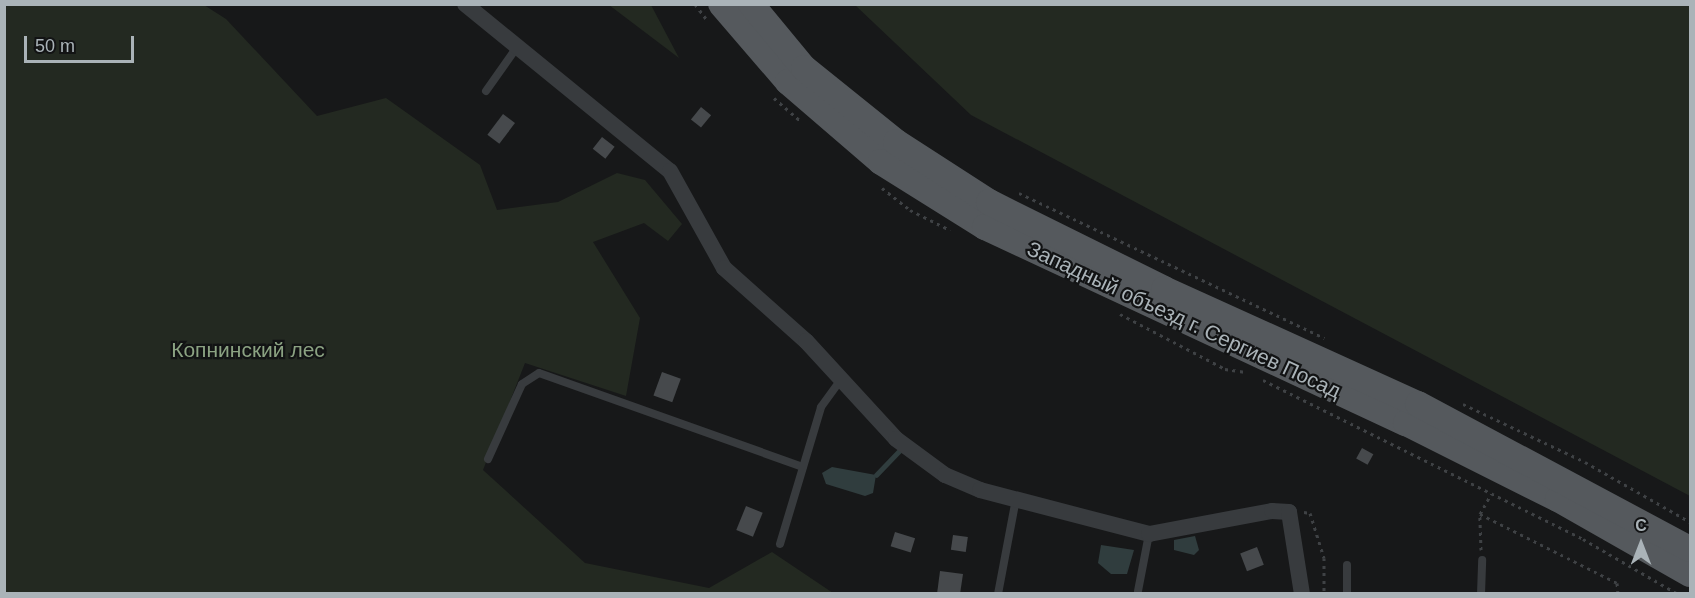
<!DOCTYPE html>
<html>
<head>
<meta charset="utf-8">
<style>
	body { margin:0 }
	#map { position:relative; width:1695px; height:598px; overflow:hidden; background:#171819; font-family:Arial,sans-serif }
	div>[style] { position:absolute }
	.green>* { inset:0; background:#232921 }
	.water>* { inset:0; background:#303d3e }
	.stream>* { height:4.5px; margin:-2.25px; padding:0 2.25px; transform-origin:2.25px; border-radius:2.25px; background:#303d3e }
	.building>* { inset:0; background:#46494c; transform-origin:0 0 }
	.path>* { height:3px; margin-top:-1.5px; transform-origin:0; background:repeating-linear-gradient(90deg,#3f4245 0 3px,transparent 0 7.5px) }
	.service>* { height:8px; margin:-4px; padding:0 4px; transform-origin:4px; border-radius:4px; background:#383b3e }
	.minor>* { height:16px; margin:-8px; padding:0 8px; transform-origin:8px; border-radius:8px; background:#383b3e }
	.primary>* { height:26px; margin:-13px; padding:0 13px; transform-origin:13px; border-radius:13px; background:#55595d }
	span { translate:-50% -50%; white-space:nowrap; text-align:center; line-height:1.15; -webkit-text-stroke:4.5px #121314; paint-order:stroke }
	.street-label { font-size:21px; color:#aab3b8 }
	.park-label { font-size:21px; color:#8ba282 }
	.frame { position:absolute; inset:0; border:6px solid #aab3b8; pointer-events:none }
	.north { position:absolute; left:1611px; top:514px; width:60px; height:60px; -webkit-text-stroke:4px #121314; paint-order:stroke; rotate:0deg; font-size:16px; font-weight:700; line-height:24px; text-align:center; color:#aab3b8 }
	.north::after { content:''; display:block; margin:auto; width:21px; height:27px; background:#aab3b8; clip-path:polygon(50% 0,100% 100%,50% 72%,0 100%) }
	.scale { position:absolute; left:24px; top:36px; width:110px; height:27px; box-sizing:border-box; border:3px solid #aab3b8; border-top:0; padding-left:8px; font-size:18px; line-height:21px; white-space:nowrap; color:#aab3b8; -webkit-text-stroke:4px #121314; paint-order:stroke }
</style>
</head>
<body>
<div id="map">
	<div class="green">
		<div style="clip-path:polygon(4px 5px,204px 5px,226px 19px,317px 116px,386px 98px,480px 165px,497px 210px,558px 202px,617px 173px,645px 180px,682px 224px,668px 241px,644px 223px,593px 242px,640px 318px,626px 396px,525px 363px,483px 470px,585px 563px,709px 588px,772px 552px,833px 593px,5px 593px)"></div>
		<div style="clip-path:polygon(609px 5px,651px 5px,679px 58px)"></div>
		<div style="clip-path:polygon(855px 5px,1690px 5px,1690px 496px,971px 115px)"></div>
	</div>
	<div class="water">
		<div style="clip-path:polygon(832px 467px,876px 475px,873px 493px,865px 496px,826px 484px,822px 473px)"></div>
		<div style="clip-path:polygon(1195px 536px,1199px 550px,1194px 555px,1174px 550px,1174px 540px)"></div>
		<div style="clip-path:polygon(1101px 545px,1134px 550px,1127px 574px,1111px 574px,1098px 563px)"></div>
	</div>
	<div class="stream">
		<div style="left:876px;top:475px;width:33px;rotate:-46deg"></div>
	</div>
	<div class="building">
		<div style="left:701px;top:107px;width:13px;height:16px;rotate:39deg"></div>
		<div style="left:503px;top:114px;width:15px;height:26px;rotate:37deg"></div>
		<div style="left:602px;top:137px;width:16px;height:15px;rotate:38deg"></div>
		<div style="left:662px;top:372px;width:20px;height:25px;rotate:20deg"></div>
		<div style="left:1362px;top:448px;width:13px;height:12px;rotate:29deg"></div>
		<div style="left:746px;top:506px;width:18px;height:26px;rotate:22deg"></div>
		<div style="left:895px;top:532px;width:21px;height:15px;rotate:17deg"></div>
		<div style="left:953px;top:535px;width:15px;height:15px;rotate:8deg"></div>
		<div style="left:1257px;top:547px;width:19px;height:18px;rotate:69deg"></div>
		<div style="clip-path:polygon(940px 571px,963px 574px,960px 594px,937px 594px)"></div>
	</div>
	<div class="path">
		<div style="left:695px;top:4px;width:20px;rotate:53deg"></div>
		<div style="left:774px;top:98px;width:35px;rotate:41deg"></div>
		<div style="left:882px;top:188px;width:36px;rotate:38deg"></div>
		<div style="left:910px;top:210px;width:45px;rotate:26.6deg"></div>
		<div style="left:1019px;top:193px;width:338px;rotate:25.4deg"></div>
		<div style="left:1120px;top:314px;width:119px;rotate:27.6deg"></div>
		<div style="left:1225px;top:369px;width:21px;rotate:8deg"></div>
		<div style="left:1263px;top:380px;width:357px;rotate:26.4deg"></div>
		<div style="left:1583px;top:539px;width:110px;rotate:30.1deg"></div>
		<div style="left:1463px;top:404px;width:135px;rotate:25.4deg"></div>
		<div style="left:1585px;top:462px;width:121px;rotate:29.7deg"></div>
		<div style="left:1304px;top:512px;width:6px;rotate:9deg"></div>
		<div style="left:1310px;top:513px;width:47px;rotate:72.7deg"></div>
		<div style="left:1324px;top:558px;width:36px;rotate:90deg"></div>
		<div style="left:1480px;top:514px;width:23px;rotate:-61deg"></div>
		<div style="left:1481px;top:550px;width:36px;rotate:-92deg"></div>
		<div style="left:1480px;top:514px;width:153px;rotate:26.7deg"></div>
		<div style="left:1617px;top:583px;width:11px;rotate:85deg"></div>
	</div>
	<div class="service">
		<div style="left:486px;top:91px;width:54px;rotate:-54.8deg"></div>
		<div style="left:488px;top:459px;width:82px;rotate:-65.6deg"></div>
		<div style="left:522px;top:384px;width:20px;rotate:-33deg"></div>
		<div style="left:539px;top:373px;width:280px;rotate:19.6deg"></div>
		<div style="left:780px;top:544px;width:143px;rotate:-73.3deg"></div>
		<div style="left:821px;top:407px;width:34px;rotate:-54deg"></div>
		<div style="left:1138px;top:591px;width:58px;rotate:-79.1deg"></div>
		<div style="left:998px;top:594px;width:97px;rotate:-79.3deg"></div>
		<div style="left:1347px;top:594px;width:29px;rotate:-90deg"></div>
		<div style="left:1481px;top:594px;width:34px;rotate:-88deg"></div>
	</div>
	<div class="minor">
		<div style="left:465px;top:4px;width:264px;rotate:39.2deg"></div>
		<div style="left:670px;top:171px;width:111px;rotate:60.9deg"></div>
		<div style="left:724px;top:268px;width:110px;rotate:41.7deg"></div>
		<div style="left:806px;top:341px;width:133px;rotate:47.4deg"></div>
		<div style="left:896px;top:439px;width:61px;rotate:36.3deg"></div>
		<div style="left:945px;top:475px;width:38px;rotate:23deg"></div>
		<div style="left:980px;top:490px;width:175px;rotate:14.6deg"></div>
		<div style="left:1149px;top:534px;width:125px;rotate:-10.6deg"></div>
		<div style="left:1272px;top:511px;width:17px;rotate:3deg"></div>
		<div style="left:1289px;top:512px;width:83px;rotate:81deg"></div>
	</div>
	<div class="primary">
		<div style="left:721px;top:4px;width:103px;rotate:49.3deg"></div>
		<div style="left:788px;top:82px;width:123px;rotate:40.7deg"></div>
		<div style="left:881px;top:162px;width:123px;rotate:32deg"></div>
		<div style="left:985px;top:227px;width:464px;rotate:25deg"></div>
		<div style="left:1406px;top:423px;width:170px;rotate:26.6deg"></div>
		<div style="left:1558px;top:499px;width:152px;rotate:29.6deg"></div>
		<div style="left:751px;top:4px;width:83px;rotate:50.4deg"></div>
		<div style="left:804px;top:68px;width:118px;rotate:38.8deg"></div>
		<div style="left:896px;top:142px;width:111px;rotate:32.8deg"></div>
		<div style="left:989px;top:202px;width:195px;rotate:26.4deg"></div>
		<div style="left:1164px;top:289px;width:279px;rotate:24.4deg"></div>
		<div style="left:1418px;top:404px;width:308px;rotate:28.1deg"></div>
	</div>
	<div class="street-label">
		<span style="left:1184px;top:320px;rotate:25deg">Западный объезд г. Сергиев Посад</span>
	</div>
	<div class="park-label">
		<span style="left:248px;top:350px">Копнинский лес</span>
	</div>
	<div class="frame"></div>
	<div class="north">С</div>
	<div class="scale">50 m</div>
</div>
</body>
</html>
